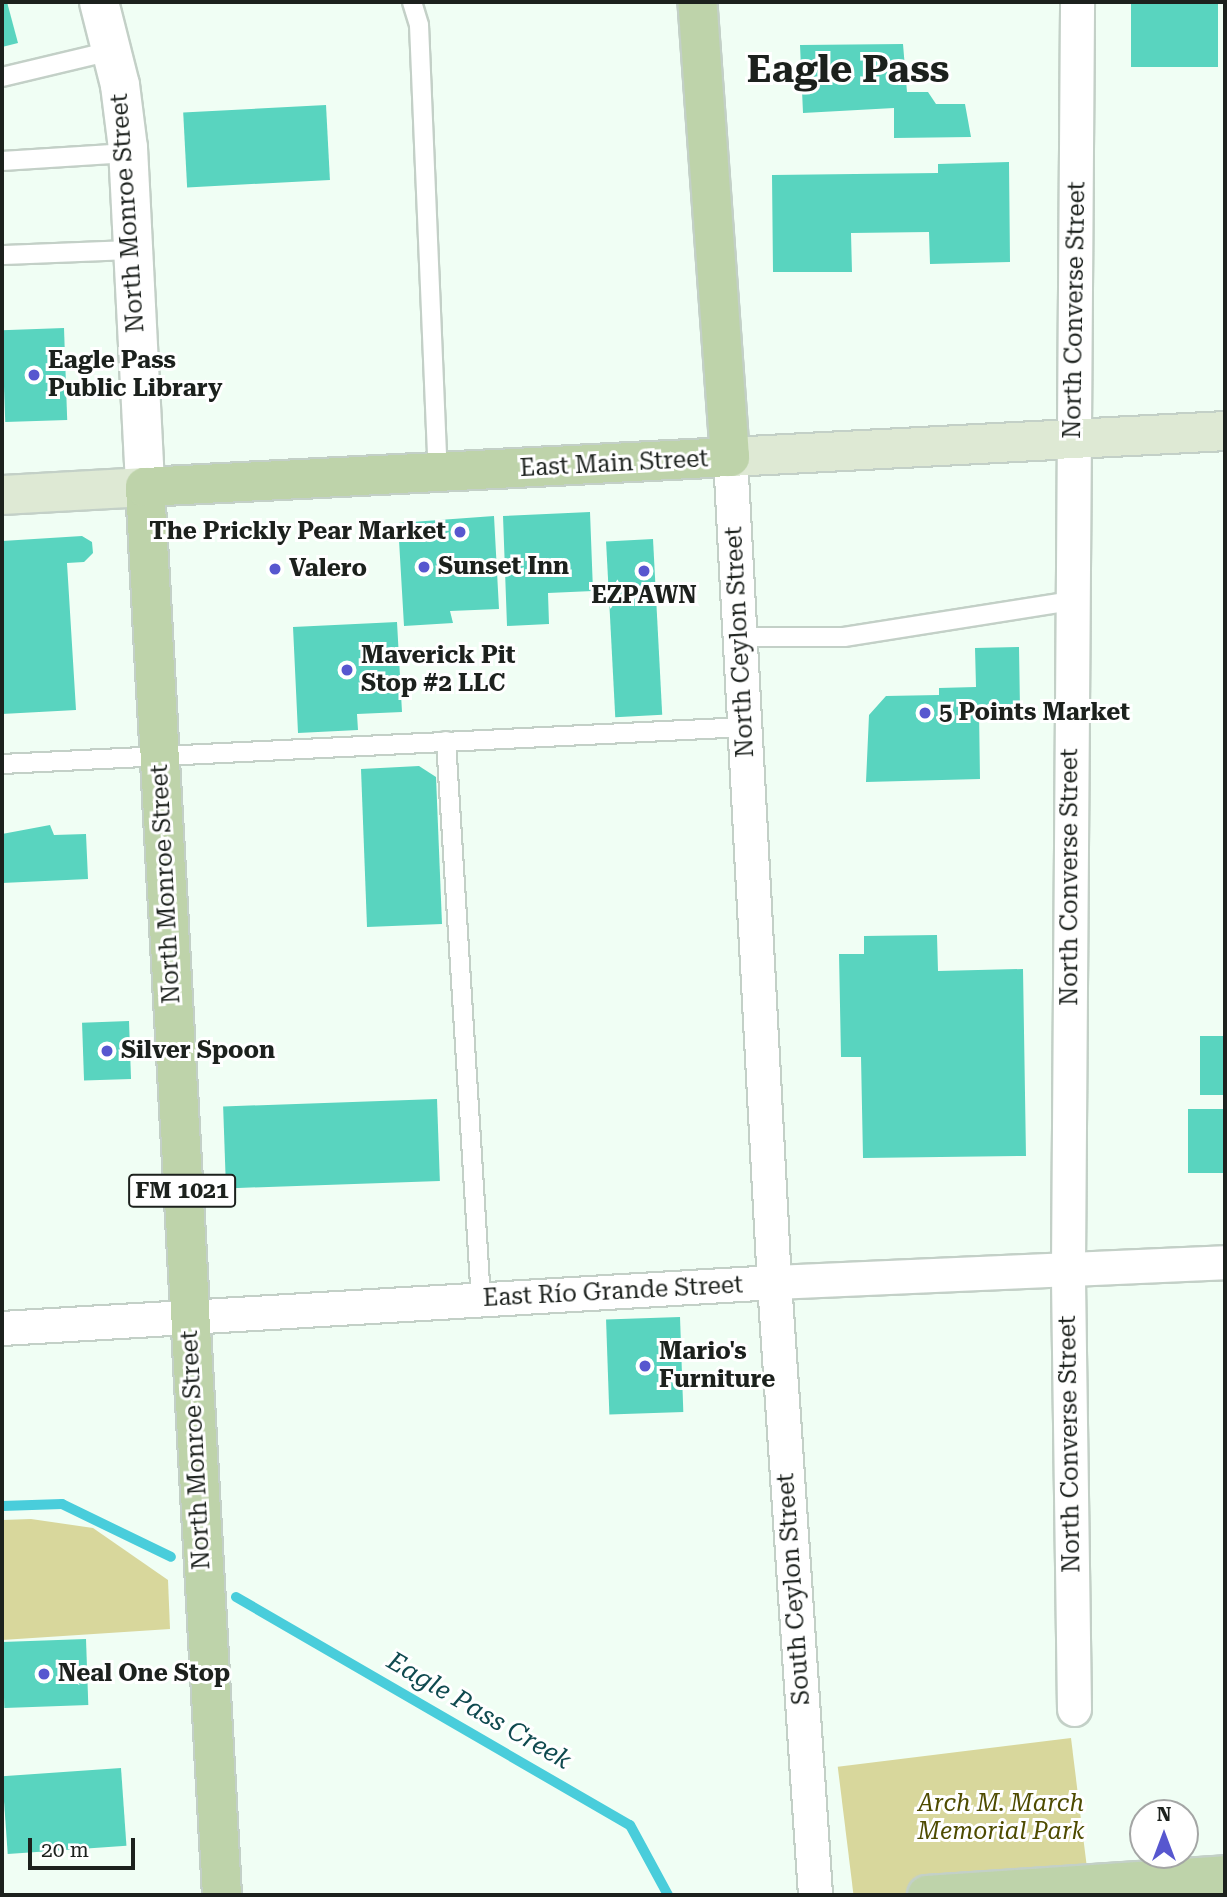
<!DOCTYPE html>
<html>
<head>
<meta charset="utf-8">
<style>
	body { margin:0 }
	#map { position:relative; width:1227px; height:1897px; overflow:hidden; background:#f0fef4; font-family:"Roboto Serif",serif }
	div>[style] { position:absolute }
	.green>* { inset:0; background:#d8d79c; transform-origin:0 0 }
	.stream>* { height:10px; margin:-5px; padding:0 5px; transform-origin:5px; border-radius:5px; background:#49cddb }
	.building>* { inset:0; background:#59d4bf; transform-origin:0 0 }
	.roads { filter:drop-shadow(2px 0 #c3d0c7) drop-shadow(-2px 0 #c3d0c7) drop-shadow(0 2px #c3d0c7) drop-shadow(0 -2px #c3d0c7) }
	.service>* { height:18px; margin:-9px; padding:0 9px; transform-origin:9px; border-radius:9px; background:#fff }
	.minor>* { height:33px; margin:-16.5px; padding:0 16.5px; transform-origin:16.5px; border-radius:16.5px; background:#fff }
	.tertiary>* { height:38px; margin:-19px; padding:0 19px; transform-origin:19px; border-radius:19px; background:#fff }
	.secondary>* { height:38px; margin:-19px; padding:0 19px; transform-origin:19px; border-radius:19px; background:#dee9d4 }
	.primary>* { height:38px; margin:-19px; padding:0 19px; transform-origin:19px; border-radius:19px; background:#bed3aa }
	.dots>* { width:19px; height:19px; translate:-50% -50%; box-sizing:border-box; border:4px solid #fff; border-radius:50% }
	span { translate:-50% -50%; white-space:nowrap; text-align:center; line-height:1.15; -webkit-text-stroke:6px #fff; paint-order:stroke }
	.shield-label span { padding:2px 5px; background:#fff; border:2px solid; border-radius:5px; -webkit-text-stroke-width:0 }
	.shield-label { font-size:23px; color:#1c211d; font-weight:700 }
	.street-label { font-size:24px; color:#1c211d }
	.poi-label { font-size:24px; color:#1c211d; font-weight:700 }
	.left { translate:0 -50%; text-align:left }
	.right { translate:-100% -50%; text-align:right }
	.park-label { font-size:24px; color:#4e4b00; font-style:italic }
	.water-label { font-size:26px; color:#0f4a4f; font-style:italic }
	.town-label { font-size:38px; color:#1c211d; font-weight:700 }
	.frame { position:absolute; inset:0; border:4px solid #1c211d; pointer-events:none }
	.north { position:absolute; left:1129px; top:1799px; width:70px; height:70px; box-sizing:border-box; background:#fff; border:2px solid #a4a6a5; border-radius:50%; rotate:0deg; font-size:19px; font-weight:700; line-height:28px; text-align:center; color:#1c211d }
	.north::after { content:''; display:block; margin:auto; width:24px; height:32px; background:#5757cf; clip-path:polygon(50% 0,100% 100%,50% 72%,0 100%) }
	.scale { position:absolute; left:28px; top:1838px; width:107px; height:32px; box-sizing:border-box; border:4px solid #1c211d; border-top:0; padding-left:9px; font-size:21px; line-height:24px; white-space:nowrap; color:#1c211d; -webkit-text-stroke:5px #fff; paint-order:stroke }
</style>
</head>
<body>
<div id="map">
	<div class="green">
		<div style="clip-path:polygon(31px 1519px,93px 1528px,168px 1580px,170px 1629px,2px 1640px,2px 1520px)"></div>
		<div style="left:1071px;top:1738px;width:158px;height:235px;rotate:83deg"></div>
	</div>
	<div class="stream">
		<div style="left:2px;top:1506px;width:60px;rotate:-1.9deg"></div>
		<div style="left:62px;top:1504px;width:121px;rotate:25.9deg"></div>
		<div style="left:236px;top:1597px;width:455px;rotate:30.1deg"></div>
		<div style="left:630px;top:1825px;width:80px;rotate:61.5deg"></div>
	</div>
	<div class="building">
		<div style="clip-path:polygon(2px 2px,7px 2px,18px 43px,2px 47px)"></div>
		<div style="left:1131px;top:2px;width:87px;height:65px"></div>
		<div style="clip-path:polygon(903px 44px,907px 92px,928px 92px,936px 104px,965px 104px,971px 137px,894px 138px,894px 108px,803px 113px,800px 45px)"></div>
		<div style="left:326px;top:105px;width:75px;height:143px;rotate:87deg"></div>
		<div style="clip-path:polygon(1009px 162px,1010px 262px,930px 264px,929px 232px,851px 233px,852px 272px,773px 272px,772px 175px,938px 173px,938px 164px)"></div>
		<div style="left:64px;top:328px;width:92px;height:62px;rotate:88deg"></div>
		<div style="clip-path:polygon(590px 512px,593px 591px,548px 593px,549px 624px,507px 626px,503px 516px)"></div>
		<div style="clip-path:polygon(494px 516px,499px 609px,450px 611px,453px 623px,404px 626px,398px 523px)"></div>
		<div style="clip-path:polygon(82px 536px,92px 542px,93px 553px,84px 562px,67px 563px,76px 710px,2px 714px,2px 541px)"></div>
		<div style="left:653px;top:539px;width:176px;height:47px;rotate:87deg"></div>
		<div style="clip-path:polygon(397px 622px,402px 712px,357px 714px,358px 730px,298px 733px,293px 627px)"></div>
		<div style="clip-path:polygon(1019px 647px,1020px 709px,979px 710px,980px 779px,866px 782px,869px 715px,886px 696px,939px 695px,939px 688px,976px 687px,975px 648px)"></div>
		<div style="clip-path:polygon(419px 766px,436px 777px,442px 924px,367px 927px,361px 769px)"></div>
		<div style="clip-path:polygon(50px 825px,54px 835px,86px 834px,88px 879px,2px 883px,2px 834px)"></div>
		<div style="clip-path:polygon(937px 935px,938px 971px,1023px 969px,1026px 1156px,863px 1158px,861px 1057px,841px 1057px,839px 954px,864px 954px,864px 936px)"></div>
		<div style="left:129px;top:1021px;width:58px;height:47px;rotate:88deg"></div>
		<div style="left:1200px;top:1036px;width:25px;height:59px"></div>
		<div style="left:437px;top:1099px;width:82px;height:214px;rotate:88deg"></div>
		<div style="left:1225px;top:1109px;width:64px;height:37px;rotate:90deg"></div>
		<div style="left:680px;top:1317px;width:95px;height:74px;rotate:88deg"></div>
		<div style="left:86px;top:1639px;width:66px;height:84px;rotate:88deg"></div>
		<div style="left:121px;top:1768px;width:78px;height:119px;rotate:86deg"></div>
	</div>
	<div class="roads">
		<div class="service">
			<div style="left:412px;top:2px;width:24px;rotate:73deg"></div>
			<div style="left:419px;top:25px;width:450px;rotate:87.6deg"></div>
			<div style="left:2px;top:77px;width:112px;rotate:-13.4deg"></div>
			<div style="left:2px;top:161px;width:126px;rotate:-3.6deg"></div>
			<div style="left:2px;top:255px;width:132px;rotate:-2.2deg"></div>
			<div style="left:740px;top:637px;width:104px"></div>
			<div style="left:844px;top:637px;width:231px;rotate:-9deg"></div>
			<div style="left:446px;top:741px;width:560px;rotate:86.42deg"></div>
			<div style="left:2px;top:764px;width:743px;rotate:-2.85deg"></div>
		</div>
		<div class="minor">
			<div style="left:730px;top:457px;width:826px;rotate:86.95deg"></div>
			<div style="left:774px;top:1282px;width:614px;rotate:86.17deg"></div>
			<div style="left:2px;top:1328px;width:773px;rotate:-3.41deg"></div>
			<div style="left:774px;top:1282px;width:451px;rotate:-2.5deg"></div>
			<div style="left:1074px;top:1709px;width:442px;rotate:-90.8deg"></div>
			<div style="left:1068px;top:1267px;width:1265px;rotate:-89.59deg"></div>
		</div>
		<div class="tertiary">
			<div style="left:99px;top:2px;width:86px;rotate:75.8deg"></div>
			<div style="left:120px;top:85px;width:64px;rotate:82.8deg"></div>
			<div style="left:128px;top:148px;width:339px;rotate:87.1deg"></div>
		</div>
		<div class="secondary">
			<div style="left:730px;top:457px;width:496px;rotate:-3deg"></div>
			<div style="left:2px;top:495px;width:143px;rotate:-3.2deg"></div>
		</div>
		<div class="primary">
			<div style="left:222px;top:1895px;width:1410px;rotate:-93.13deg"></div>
			<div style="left:145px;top:487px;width:586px;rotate:-2.94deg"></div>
			<div style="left:730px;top:457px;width:456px;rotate:-94.1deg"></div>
			<div style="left:927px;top:1895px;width:299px;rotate:-3.8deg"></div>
		</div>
	</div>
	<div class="dots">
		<div style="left:34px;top:375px;background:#5757cf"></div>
		<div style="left:460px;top:532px;background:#5757cf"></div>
		<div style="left:424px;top:567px;background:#5757cf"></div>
		<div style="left:275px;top:569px;background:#5757cf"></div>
		<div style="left:644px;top:571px;background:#5757cf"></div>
		<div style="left:347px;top:670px;background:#5757cf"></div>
		<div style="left:925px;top:713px;background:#5757cf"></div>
		<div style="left:107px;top:1051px;background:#5757cf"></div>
		<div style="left:645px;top:1366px;background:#5757cf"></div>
		<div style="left:44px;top:1674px;background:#5757cf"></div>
	</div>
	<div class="shield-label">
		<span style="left:182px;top:1191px">FM 1021</span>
	</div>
	<div class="street-label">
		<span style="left:128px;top:213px;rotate:-94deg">North Monroe Street</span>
		<span style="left:1075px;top:310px;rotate:-89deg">North Converse Street</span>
		<span style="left:614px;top:464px;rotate:-3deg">East Main Street</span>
		<span style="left:740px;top:642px;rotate:-93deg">North Ceylon Street</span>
		<span style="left:1070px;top:877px;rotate:-90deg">North Converse Street</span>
		<span style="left:166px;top:884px;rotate:-93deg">North Monroe Street</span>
		<span style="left:613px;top:1292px;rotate:-3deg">East Río Grande Street</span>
		<span style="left:1070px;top:1444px;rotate:-91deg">North Converse Street</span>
		<span style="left:196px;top:1450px;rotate:-93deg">North Monroe Street</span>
		<span style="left:794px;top:1589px;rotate:-94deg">South Ceylon Street</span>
	</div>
	<div class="poi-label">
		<span class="left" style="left:48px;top:375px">Eagle Pass<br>Public Library</span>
		<span class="right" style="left:446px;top:532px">The Prickly Pear Market</span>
		<span class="left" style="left:438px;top:567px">Sunset Inn</span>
		<span class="left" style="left:289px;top:569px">Valero</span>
		<span style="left:644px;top:596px">EZPAWN</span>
		<span class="left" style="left:361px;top:670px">Maverick Pit<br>Stop #2 LLC</span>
		<span class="left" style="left:939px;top:713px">5 Points Market</span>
		<span class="left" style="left:121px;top:1051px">Silver Spoon</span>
		<span class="left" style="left:659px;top:1366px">Mario's<br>Furniture</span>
		<span class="left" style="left:58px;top:1674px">Neal One Stop</span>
	</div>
	<div class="park-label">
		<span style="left:1001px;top:1818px">Arch M. March<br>Memorial Park</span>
	</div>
	<div class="water-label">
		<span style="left:479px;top:1711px;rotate:30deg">Eagle Pass Creek</span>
	</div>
	<div class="town-label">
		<span style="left:848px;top:70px">Eagle Pass</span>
	</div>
	<div class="frame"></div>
	<div class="north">N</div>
	<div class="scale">20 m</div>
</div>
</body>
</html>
